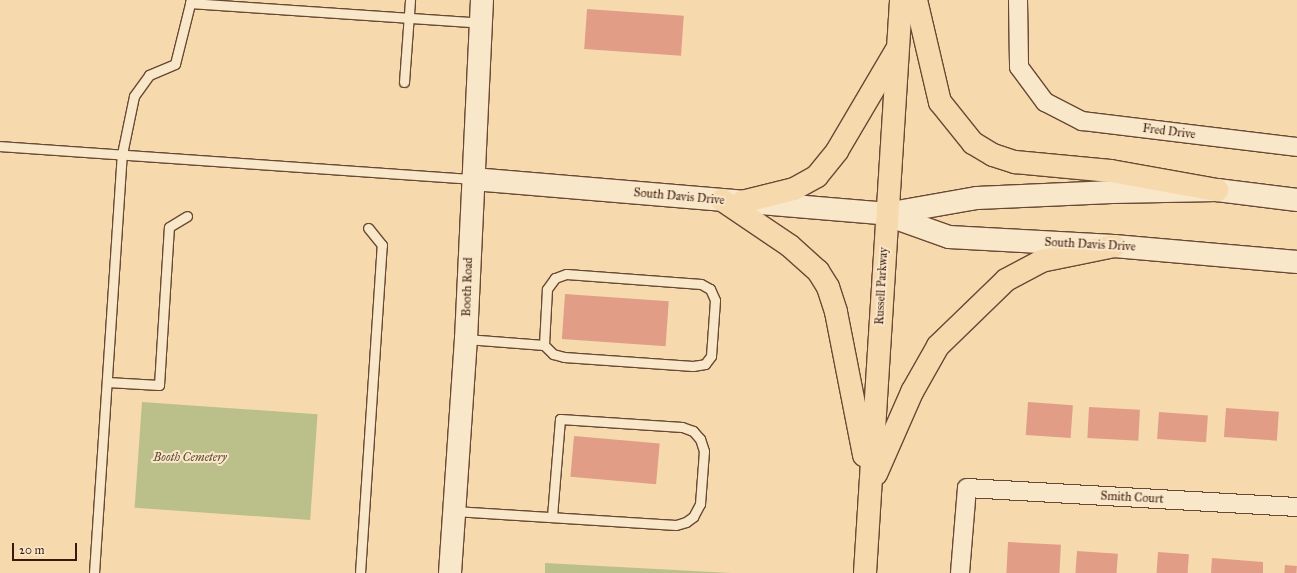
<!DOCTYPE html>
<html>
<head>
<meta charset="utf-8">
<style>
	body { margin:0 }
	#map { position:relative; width:1297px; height:573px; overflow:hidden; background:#f6daae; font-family:"IM FELL Great Primer",serif }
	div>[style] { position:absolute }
	.green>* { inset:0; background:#bbc08b; transform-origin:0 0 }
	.building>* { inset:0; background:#e29d87; transform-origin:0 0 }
	.roads { filter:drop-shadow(1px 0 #694934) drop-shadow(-1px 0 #694934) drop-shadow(0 1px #694934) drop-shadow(0 -1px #694934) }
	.lane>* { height:9px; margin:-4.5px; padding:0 4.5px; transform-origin:4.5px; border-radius:4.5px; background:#f9e7ca }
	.street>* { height:18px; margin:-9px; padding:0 9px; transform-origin:9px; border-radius:9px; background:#f9e7ca }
	.secondary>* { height:22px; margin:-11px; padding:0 11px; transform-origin:11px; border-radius:11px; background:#f9e7ca }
	.primary>* { height:22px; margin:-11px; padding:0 11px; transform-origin:11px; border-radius:11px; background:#f6daae }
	span { translate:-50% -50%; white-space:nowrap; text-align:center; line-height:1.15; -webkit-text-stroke:4px #f9e7ca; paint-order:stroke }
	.street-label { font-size:12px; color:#3a190b }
	.park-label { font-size:12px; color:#614b31; font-style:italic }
	.scale { position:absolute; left:12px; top:543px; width:65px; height:18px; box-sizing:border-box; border:2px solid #3a190b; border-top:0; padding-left:5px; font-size:12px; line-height:14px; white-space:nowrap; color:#3a190b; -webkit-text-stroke:3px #f9e7ca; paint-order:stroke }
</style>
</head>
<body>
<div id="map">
	<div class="green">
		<div style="left:142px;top:402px;width:176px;height:106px;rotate:4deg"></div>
		<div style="clip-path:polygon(545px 563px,731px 573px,545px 573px)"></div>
	</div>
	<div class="building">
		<div style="left:587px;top:9px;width:97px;height:40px;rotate:4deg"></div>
		<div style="left:565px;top:294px;width:104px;height:45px;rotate:4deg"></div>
		<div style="left:1028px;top:402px;width:45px;height:33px;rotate:4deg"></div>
		<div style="left:1089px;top:407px;width:51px;height:31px;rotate:3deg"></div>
		<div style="left:1226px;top:408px;width:53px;height:29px;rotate:4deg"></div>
		<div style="left:1159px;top:412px;width:49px;height:27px;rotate:4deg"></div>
		<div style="left:574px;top:436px;width:86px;height:41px;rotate:5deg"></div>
		<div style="left:1008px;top:542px;width:53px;height:31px;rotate:3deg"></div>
		<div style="left:1077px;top:551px;width:41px;height:22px;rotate:4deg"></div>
		<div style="left:1158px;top:552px;width:31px;height:21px;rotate:4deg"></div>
		<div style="clip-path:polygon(1212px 558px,1263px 562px,1263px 573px,1211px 573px)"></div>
		<div style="left:1285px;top:565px;width:12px;height:8px;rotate:5deg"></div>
	</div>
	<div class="roads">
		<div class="lane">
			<div style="left:190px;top:3px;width:291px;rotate:3.9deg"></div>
			<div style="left:404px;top:82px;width:82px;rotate:-85.8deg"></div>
			<div style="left:0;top:146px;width:474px;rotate:4deg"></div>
			<div style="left:466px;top:339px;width:78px;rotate:4.4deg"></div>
			<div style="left:544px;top:345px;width:13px;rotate:45deg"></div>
			<div style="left:553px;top:354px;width:11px;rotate:15deg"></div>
			<div style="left:564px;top:357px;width:129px;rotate:4deg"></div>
			<div style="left:693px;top:366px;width:12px;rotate:-9deg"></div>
			<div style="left:705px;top:364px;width:10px;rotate:-53deg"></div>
			<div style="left:711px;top:356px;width:56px;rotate:-85.9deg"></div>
			<div style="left:715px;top:300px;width:12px;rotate:-114deg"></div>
			<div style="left:710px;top:289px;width:10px;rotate:-151deg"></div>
			<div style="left:701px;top:284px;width:135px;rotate:-175.8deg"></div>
			<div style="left:566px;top:274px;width:12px;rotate:160deg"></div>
			<div style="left:555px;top:278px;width:14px;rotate:126deg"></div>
			<div style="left:547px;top:289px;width:56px;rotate:93.1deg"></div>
			<div style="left:107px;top:382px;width:52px;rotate:3.3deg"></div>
			<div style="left:159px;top:385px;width:158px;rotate:-86.4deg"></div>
			<div style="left:169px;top:227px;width:21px;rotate:-31deg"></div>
			<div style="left:454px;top:511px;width:222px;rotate:3.6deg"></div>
			<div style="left:676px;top:525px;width:10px;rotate:-17deg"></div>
			<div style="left:686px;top:522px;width:9px;rotate:-36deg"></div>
			<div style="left:693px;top:517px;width:15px;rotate:-62deg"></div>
			<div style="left:700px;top:504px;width:53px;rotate:-85.7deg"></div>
			<div style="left:704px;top:451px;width:13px;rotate:-108deg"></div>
			<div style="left:700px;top:439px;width:11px;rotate:-131deg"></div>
			<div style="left:693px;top:431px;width:12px;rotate:-160deg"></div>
			<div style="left:682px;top:427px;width:122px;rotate:-176.2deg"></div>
			<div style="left:560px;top:419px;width:98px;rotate:94.7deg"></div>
			<div style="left:94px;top:573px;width:420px;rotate:-86.2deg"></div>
			<div style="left:122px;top:154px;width:59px;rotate:-78.3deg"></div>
			<div style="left:134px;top:96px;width:26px;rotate:-54deg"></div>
			<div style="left:149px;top:75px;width:28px;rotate:-23deg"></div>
			<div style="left:175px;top:64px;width:66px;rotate:-76deg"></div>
			<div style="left:360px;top:573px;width:329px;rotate:-86.2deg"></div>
			<div style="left:382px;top:245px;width:22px;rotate:-129deg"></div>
		</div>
		<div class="street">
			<div style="left:1018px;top:0;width:67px;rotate:89.1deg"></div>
			<div style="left:1019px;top:67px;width:44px;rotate:53.4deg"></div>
			<div style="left:1045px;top:102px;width:42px;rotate:27.2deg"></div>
			<div style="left:1082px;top:121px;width:217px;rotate:6.9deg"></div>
			<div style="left:960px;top:573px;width:85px;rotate:-85.3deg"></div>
			<div style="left:967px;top:488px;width:331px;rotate:3.3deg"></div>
		</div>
		<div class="secondary">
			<div style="left:473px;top:179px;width:414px;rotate:4.8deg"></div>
			<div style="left:886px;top:214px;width:92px;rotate:-10deg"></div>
			<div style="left:977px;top:198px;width:135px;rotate:-2.5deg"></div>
			<div style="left:1112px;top:192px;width:105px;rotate:-1.1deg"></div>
			<div style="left:1217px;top:190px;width:81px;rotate:7.1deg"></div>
			<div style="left:887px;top:215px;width:66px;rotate:19.5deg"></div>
			<div style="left:949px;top:237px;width:165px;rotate:3.1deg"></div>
			<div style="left:1114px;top:246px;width:184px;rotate:5deg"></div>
			<div style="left:450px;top:573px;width:235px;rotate:-86.1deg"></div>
			<div style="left:466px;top:339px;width:339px;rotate:-87.3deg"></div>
		</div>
		<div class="primary">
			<div style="left:916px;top:0;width:105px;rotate:76.8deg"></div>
			<div style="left:940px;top:102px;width:53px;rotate:51.2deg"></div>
			<div style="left:973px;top:143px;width:23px;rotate:31deg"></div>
			<div style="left:993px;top:155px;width:23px;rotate:18deg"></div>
			<div style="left:1015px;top:162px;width:96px;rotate:5.4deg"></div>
			<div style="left:1111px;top:171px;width:108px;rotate:10.2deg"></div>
			<div style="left:722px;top:200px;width:82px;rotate:34.1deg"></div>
			<div style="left:790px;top:246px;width:38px;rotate:42deg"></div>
			<div style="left:818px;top:271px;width:19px;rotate:58deg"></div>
			<div style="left:828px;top:287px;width:26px;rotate:72deg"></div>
			<div style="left:836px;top:312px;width:146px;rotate:78.9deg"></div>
			<div style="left:742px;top:202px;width:54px;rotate:-14deg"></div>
			<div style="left:794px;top:189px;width:26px;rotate:-29deg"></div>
			<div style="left:817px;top:176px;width:32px;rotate:-51deg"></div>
			<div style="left:837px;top:151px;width:116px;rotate:-59.5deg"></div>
			<div style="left:876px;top:474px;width:90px;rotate:-66.3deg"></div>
			<div style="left:912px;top:392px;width:53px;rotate:-60.5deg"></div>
			<div style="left:938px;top:346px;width:95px;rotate:-44.1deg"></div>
			<div style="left:1006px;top:280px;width:40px;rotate:-28deg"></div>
			<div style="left:1041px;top:261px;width:75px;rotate:-11.6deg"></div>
			<div style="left:865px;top:573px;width:574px;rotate:-86.4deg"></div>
		</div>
	</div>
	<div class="street-label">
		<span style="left:1169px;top:132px;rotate:7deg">Fred Drive</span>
		<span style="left:679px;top:197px;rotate:5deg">South Davis Drive</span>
		<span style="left:1090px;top:245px;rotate:3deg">South Davis Drive</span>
		<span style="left:882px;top:286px;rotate:-87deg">Russell Parkway</span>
		<span style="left:468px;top:287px;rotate:-88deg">Booth Road</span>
		<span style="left:1132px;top:498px;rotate:3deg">Smith Court</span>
	</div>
	<div class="park-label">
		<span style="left:190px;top:458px">Booth Cemetery</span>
	</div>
	<div class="scale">20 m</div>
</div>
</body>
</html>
